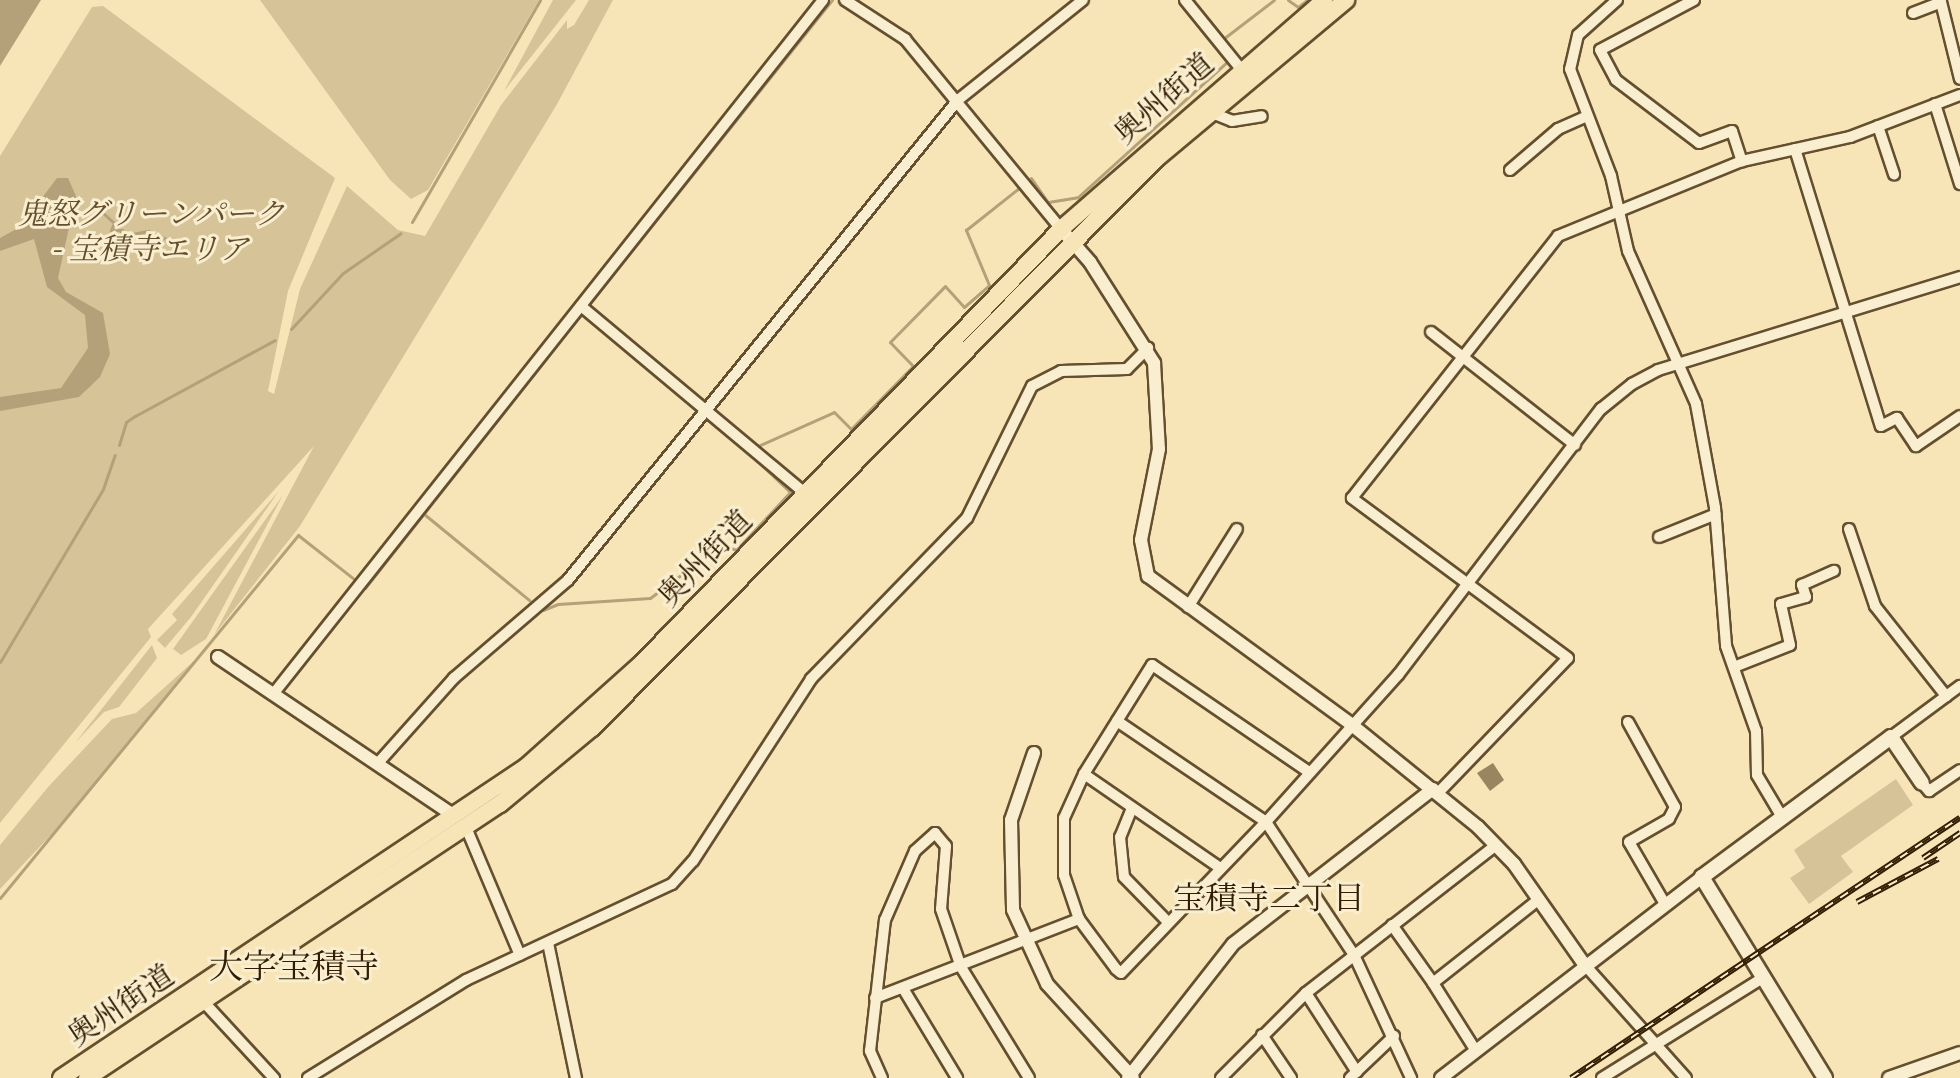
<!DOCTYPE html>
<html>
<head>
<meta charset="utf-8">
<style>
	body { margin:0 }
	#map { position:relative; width:1960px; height:1078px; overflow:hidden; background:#f8e5b7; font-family:"Gentium Book Plus","Noto Serif JP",serif }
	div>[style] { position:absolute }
	.green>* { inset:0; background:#d6c398 }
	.water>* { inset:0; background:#b5a179 }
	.stream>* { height:3px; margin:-1.5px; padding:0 1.5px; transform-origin:1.5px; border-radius:1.5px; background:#b5a179 }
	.building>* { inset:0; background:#99855f }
	.roads { filter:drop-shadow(2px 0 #644f2e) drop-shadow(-2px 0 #644f2e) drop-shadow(0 2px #644f2e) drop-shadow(0 -2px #644f2e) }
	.minor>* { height:10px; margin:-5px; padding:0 5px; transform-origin:5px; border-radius:5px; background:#faeed0 }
	.tertiary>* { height:12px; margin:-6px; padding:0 6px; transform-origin:6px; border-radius:6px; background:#faeed0 }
	.secondary>* { height:14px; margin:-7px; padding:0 7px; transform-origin:7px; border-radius:7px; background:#faeed0 }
	.trunk>* { height:16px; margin:-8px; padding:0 8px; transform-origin:8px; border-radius:8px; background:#f8e5b7 }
	.rail>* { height:6px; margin-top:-3px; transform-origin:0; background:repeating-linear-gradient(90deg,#faeed0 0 9px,#321d00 0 18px); box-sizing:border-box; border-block:2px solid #321d00 }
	span { translate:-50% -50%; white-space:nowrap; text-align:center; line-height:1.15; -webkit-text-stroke:6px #faeed0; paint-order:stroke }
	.street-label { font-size:30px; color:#321d00 }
	.park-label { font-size:30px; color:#634f2e; font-style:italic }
	.neighbourhood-label { font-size:32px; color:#321d00 }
	.quarter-label { font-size:34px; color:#321d00 }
</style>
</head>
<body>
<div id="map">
	<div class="green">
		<div style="clip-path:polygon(260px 0,539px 0,428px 190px,411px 199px,390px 180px)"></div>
		<div style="clip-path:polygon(553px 0,576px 0,504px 91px)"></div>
		<div style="clip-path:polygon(589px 0,613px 0,556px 106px,300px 526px,214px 635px,314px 446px,148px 629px,151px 637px,0 823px,0 156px,92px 7px,103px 6px,335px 178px,288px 291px,268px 391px,274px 394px,300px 289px,347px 186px,398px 230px,425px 236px,501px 105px,567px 20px,567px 29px,574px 25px)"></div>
		<div style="clip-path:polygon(279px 491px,191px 617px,165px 648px,157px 640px,177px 620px,172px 614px)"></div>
		<div style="clip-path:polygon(283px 495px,206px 639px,181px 655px,173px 649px)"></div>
		<div style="clip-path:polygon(152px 645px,157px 658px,119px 707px,104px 712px,75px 743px)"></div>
		<div style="clip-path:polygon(204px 652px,64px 821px,0 889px,0 845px,49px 786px,112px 719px,136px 713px)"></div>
		<div style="clip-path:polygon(1896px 779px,1913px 805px,1841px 856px,1853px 872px,1809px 904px,1790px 878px,1805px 868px,1794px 850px)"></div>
	</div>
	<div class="water">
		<div style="clip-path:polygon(0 0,41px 0,0 66px)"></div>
		<div style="clip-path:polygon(57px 178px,68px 178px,76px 196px,58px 278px,66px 292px,103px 313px,110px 354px,100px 377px,79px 397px,0 411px,0 397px,61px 388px,88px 348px,85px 315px,47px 287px,34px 239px,0 251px,0 238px,20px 227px)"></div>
	</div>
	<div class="stream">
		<div style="left:1288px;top:0;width:12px;rotate:35deg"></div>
		<div style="left:1298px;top:7px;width:11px;rotate:-38deg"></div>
		<div style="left:1223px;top:39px;width:64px;rotate:-37.4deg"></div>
		<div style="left:1031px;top:178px;width:29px;rotate:55deg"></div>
		<div style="left:1048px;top:202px;width:30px;rotate:-9deg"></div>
		<div style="left:1078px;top:197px;width:200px;rotate:-42.2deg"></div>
		<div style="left:103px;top:213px;width:15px;rotate:42deg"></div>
		<div style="left:114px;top:223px;width:8px;rotate:113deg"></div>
		<div style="left:111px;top:230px;width:11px"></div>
		<div style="left:122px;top:230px;width:8px;rotate:113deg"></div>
		<div style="left:119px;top:237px;width:30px;rotate:-12deg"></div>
		<div style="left:148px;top:231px;width:30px;rotate:24deg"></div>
		<div style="left:412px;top:222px;width:256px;rotate:-60deg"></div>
		<div style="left:590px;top:303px;width:388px;rotate:-51.4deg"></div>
		<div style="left:291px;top:329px;width:76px;rotate:-47.1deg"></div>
		<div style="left:343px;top:273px;width:70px;rotate:-34.6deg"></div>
		<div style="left:119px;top:445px;width:24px;rotate:-73deg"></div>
		<div style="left:126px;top:422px;width:11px;rotate:-34deg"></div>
		<div style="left:135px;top:416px;width:159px;rotate:-28.5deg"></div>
		<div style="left:760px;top:445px;width:81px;rotate:-24deg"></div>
		<div style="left:834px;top:412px;width:24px;rotate:45deg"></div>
		<div style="left:851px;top:429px;width:88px;rotate:-45.5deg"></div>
		<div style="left:913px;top:366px;width:33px;rotate:-134deg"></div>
		<div style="left:890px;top:342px;width:78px;rotate:-45.5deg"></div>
		<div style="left:945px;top:286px;width:28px;rotate:48deg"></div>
		<div style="left:964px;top:307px;width:33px;rotate:-41deg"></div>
		<div style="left:989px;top:285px;width:60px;rotate:-112.7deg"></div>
		<div style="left:966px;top:230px;width:68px;rotate:-38.4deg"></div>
		<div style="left:424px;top:514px;width:136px;rotate:39.3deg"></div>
		<div style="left:365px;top:588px;width:347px;rotate:-51.7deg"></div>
		<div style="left:543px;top:610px;width:16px;rotate:-22deg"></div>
		<div style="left:558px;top:604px;width:92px;rotate:-3.7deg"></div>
		<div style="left:650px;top:598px;width:89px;rotate:-36.7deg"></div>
		<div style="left:721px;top:545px;width:16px;rotate:18deg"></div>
		<div style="left:736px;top:550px;width:79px;rotate:-47deg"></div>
		<div style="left:790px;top:492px;width:55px;rotate:-136.5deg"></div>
		<div style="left:0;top:662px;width:201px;rotate:-59.2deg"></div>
		<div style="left:103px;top:489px;width:36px;rotate:-71deg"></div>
		<div style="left:0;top:898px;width:470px;rotate:-50.6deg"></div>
		<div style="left:298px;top:535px;width:71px;rotate:38.2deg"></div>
	</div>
	<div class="building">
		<div style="clip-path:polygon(1493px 763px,1504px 780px,1490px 791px,1477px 773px)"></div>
	</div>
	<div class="roads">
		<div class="minor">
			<div style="left:845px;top:0;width:72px;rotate:33deg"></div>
			<div style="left:905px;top:39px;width:246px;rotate:50.6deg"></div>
			<div style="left:1185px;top:0;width:87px;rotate:51deg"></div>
			<div style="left:1617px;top:0;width:52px;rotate:138.1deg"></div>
			<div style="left:1578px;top:35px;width:35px;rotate:103deg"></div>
			<div style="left:1570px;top:69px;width:115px;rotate:69deg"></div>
			<div style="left:1611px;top:176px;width:77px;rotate:77.2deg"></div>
			<div style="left:1628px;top:251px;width:167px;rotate:66deg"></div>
			<div style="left:1696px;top:404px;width:106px;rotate:79.6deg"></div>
			<div style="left:1715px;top:508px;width:138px;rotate:85.4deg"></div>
			<div style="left:1726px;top:646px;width:90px;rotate:70.6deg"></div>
			<div style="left:1756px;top:731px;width:44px;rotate:88.7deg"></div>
			<div style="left:1757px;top:775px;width:49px;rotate:59.2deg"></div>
			<div style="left:1694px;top:0;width:106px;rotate:152deg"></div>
			<div style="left:1600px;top:50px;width:34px;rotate:62deg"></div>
			<div style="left:1616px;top:80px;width:104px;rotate:37.2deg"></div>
			<div style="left:1699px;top:143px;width:35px;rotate:-20deg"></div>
			<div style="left:1732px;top:131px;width:32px;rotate:72deg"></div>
			<div style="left:1913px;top:13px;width:30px;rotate:-21deg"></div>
			<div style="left:1941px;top:2px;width:79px;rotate:76.1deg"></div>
			<div style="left:1935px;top:104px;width:84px;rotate:72.6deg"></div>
			<div style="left:1210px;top:112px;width:24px;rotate:22deg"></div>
			<div style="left:1232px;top:121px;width:30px;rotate:-9deg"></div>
			<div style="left:1878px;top:126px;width:51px;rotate:71.6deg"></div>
			<div style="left:1795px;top:149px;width:290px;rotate:72.8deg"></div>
			<div style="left:1881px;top:426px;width:18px;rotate:-27deg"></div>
			<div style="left:1897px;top:418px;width:34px;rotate:56deg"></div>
			<div style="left:1916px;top:446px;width:53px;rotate:-34.3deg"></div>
			<div style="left:1510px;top:170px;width:63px;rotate:-40.5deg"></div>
			<div style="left:1558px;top:129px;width:32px;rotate:-24deg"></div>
			<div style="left:581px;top:306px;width:293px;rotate:39.9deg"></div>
			<div style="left:1431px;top:332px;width:183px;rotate:38.1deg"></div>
			<div style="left:1849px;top:529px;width:81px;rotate:71.3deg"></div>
			<div style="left:1875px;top:606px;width:115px;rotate:51.7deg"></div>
			<div style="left:1659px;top:537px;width:61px;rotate:-22deg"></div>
			<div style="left:1188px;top:607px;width:92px;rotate:-57.9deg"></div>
			<div style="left:1734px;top:667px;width:60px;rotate:-21.4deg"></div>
			<div style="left:1790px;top:645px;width:42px;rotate:-102.4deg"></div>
			<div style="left:1781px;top:604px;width:26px;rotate:-16deg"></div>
			<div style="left:1806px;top:597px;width:13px;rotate:-108deg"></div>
			<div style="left:1802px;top:585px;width:35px;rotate:-24deg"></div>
			<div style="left:274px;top:693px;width:884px;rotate:-51.61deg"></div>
			<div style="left:1117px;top:721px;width:180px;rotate:34.1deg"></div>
			<div style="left:1266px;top:822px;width:159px;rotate:56.5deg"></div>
			<div style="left:1354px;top:955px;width:136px;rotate:65.1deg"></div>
			<div style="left:1628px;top:722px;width:97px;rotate:61.1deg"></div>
			<div style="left:1675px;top:807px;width:13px;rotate:117deg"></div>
			<div style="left:1669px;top:819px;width:46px;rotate:150.1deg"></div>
			<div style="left:1629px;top:842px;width:72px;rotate:59.9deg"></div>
			<div style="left:1891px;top:737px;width:86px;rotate:-36.5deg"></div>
			<div style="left:378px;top:763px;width:114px;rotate:-48.2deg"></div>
			<div style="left:454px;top:678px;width:150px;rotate:-40.7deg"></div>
			<div style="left:568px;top:580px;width:618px;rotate:-50.91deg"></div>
			<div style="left:958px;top:100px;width:160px;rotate:-38.7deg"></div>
			<div style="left:1309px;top:772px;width:190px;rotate:-145.7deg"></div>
			<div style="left:1152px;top:665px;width:128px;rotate:122deg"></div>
			<div style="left:1084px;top:774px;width:48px;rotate:114.4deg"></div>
			<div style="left:1064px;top:818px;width:57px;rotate:90deg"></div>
			<div style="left:1064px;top:875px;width:46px;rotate:71.2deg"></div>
			<div style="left:1079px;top:919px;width:62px;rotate:53.5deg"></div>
			<div style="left:1116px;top:969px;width:6px;rotate:39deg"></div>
			<div style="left:1121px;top:973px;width:209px;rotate:-46.2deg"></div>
			<div style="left:1266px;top:822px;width:198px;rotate:-48.1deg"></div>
			<div style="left:1398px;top:675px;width:335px;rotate:-52.7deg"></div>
			<div style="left:1601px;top:409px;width:40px;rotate:-39deg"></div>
			<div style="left:1632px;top:384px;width:30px;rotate:-28deg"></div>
			<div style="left:1658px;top:370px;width:316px;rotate:-17.1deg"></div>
			<div style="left:1084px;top:774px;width:164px;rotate:34.6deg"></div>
			<div style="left:1922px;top:783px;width:11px;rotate:49deg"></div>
			<div style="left:1929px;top:791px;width:37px;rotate:-34deg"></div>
			<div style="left:1438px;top:793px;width:187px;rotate:-46.1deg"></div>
			<div style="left:1568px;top:658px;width:269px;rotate:-143.5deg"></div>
			<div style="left:1352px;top:498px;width:333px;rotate:-51.8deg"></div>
			<div style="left:1558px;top:236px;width:199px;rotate:-22.2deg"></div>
			<div style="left:1742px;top:161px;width:111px;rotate:-12.5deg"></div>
			<div style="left:1850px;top:137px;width:118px;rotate:-20.9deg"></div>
			<div style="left:1132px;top:808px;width:31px;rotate:112deg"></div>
			<div style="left:1120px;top:837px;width:40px;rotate:84.3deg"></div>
			<div style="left:1124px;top:877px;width:62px;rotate:45.7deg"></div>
			<div style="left:465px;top:825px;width:141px;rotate:67.1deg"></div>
			<div style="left:1392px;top:925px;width:71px;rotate:54.7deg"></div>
			<div style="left:1433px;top:983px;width:134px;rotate:-38.3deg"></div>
			<div style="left:548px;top:943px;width:138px;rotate:78.3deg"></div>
			<div style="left:1584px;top:964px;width:153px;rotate:48.2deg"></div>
			<div style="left:1433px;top:983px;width:80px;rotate:57.7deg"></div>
			<div style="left:904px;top:990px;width:103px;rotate:58.9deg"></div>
			<div style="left:1306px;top:993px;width:94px;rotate:57.2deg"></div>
			<div style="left:875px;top:998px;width:219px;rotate:-21.2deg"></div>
			<div style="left:201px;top:999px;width:108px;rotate:47.3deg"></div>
			<div style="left:1262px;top:1035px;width:52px;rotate:56deg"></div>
			<div style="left:308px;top:1078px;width:186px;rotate:-31.8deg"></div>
			<div style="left:466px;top:980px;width:227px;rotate:-25deg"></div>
			<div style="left:672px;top:884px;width:31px;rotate:-48deg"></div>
			<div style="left:693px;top:861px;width:217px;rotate:-57deg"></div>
			<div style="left:811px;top:679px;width:224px;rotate:-45.9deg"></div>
			<div style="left:967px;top:518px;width:147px;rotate:-63.8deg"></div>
			<div style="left:1032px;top:386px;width:33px;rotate:-27deg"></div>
			<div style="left:1061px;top:371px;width:66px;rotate:-1.7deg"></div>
			<div style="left:1127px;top:369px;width:30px;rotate:-45deg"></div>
			<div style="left:882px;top:1078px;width:30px;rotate:-114deg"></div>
			<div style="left:870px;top:1051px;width:132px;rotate:-83.5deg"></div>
			<div style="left:885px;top:920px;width:75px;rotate:-66.5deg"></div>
			<div style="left:915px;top:851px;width:27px;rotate:-42deg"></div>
			<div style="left:935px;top:833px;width:17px;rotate:50deg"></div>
			<div style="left:946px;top:846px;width:63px;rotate:94.5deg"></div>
			<div style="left:941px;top:909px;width:61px;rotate:71deg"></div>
			<div style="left:961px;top:967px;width:130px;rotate:58.5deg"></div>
			<div style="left:1221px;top:1078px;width:120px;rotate:-45deg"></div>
			<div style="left:1306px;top:993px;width:241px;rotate:-37.9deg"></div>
			<div style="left:1350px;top:1078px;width:61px;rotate:-43.7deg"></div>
			<div style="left:1602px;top:1078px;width:191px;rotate:-31.9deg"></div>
		</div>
		<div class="tertiary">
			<div style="left:1061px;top:229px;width:44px;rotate:48.7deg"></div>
			<div style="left:1090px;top:262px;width:120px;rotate:57.6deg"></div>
			<div style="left:1154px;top:363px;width:86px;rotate:86.7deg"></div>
			<div style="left:1159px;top:449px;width:93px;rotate:101.2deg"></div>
			<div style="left:1141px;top:540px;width:37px;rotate:79deg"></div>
			<div style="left:1148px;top:576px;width:253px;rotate:36.1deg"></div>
			<div style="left:1352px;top:725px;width:162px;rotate:39deg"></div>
			<div style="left:1478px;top:827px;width:52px;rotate:45.8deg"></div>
			<div style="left:1514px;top:864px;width:122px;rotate:55deg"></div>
			<div style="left:218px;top:657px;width:285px;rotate:33.9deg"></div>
			<div style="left:1034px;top:753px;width:71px;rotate:108.9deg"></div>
			<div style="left:1011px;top:820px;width:90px;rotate:88.7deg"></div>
			<div style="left:1013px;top:910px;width:81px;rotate:65.3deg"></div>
			<div style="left:1047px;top:984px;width:127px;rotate:47.5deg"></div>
			<div style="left:1128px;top:1078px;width:170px;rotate:-51.9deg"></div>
			<div style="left:1233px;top:944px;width:253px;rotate:-37.8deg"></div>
			<div style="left:1441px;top:1078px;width:329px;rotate:-37.6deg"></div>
			<div style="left:1889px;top:1078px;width:75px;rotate:-19.4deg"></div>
		</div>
		<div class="secondary">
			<div style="left:1825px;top:1078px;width:236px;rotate:-121.5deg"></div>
			<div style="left:1702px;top:877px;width:235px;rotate:-36.5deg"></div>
			<div style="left:1891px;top:737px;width:55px;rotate:56deg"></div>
		</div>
		<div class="trunk">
			<div style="left:61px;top:1078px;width:559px;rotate:-33.78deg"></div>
			<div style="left:526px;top:767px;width:157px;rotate:-41.9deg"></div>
			<div style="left:643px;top:662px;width:602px;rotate:-46.01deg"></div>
			<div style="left:1061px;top:229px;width:349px;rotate:-41deg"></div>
			<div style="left:87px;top:1078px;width:496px;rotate:-33.6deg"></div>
			<div style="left:500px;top:804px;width:119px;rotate:-39.6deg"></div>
			<div style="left:592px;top:728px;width:801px;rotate:-45.25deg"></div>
			<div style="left:1156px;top:159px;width:248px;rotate:-39.9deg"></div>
		</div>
	</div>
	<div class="rail">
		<div style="left:1923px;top:858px;width:45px;rotate:-34deg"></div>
		<div style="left:1857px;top:902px;width:92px;rotate:-28deg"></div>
		<div style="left:1571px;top:1078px;width:468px;rotate:-33.8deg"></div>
	</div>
	<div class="street-label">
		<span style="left:1163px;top:98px;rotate:-41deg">奥州街道</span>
		<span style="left:704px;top:558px;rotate:-46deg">奥州街道</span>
		<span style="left:120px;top:1005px;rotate:-34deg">奥州街道</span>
	</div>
	<div class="park-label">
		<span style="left:151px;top:230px">鬼怒グリーンパーク<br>- 宝積寺エリア</span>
	</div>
	<div class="neighbourhood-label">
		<span style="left:1269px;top:898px">宝積寺二丁目</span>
	</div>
	<div class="quarter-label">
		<span style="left:294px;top:966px">大字宝積寺</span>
	</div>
</div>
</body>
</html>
